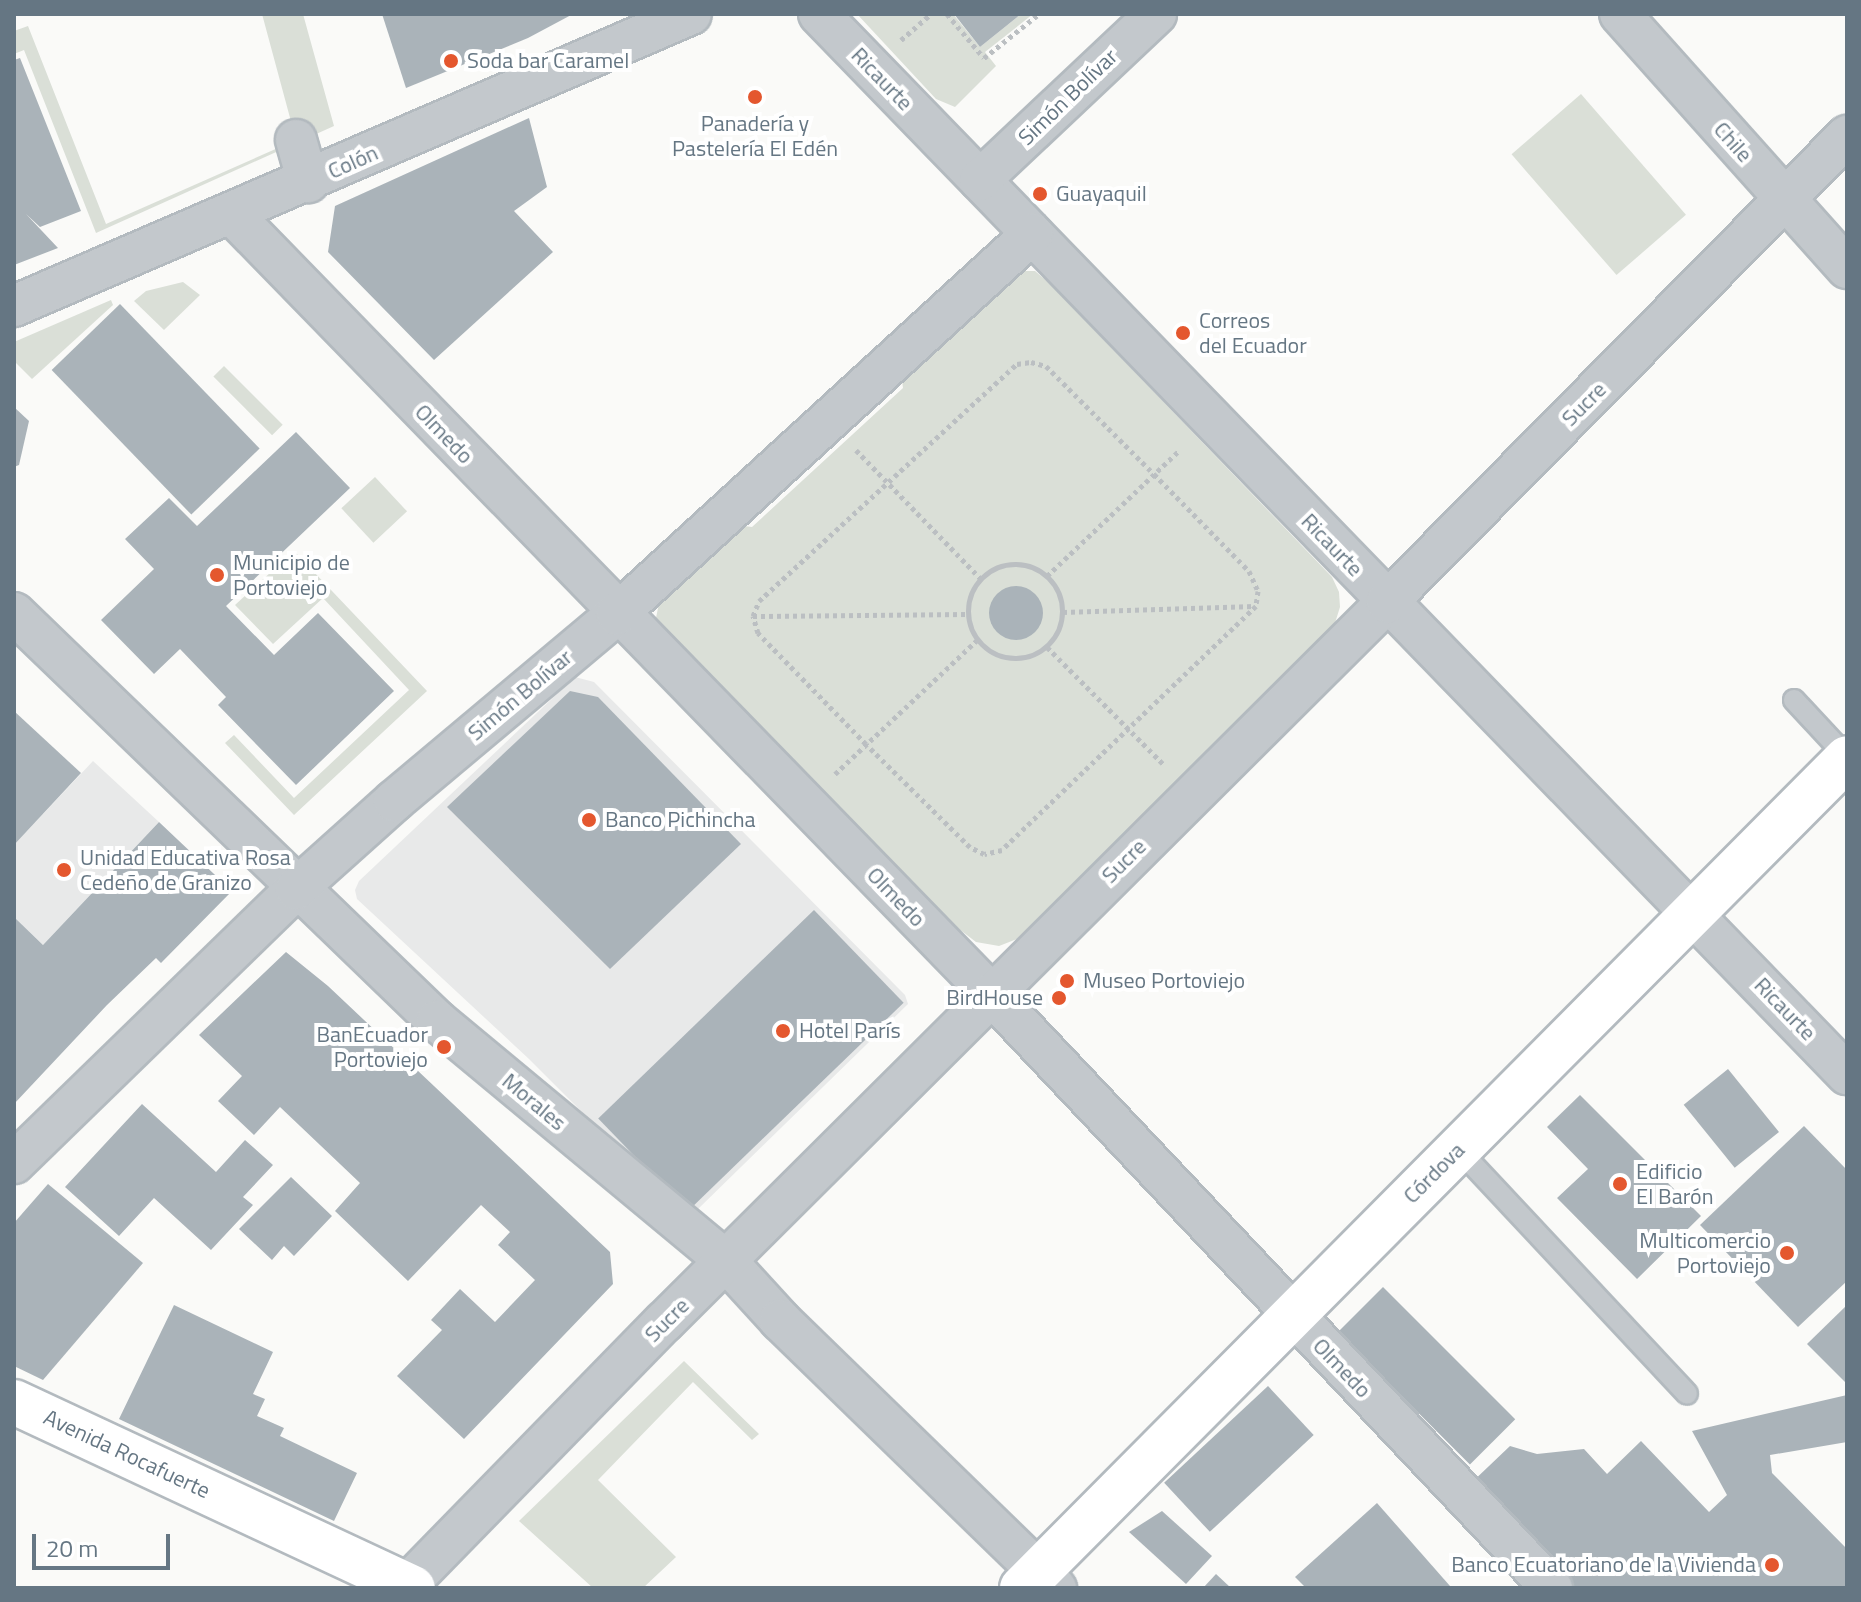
<!DOCTYPE html>
<html>
<head>
<meta charset="utf-8">
<style>
	body { margin:0 }
	#map { position:relative; width:1861px; height:1602px; overflow:hidden; background:#fafaf8; font-family:"Titillium Web",sans-serif }
	div>[style] { position:absolute }
	.built>* { inset:0; background:#e8e9e9 }
	.green>* { inset:0; background:#dadfd7; transform-origin:0 0 }
	.building>* { inset:0; background:#aab3b9; transform-origin:0 0 }
	.round { border-radius:50% }
	.path>* { height:5px; margin-top:-2.5px; transform-origin:0; background:repeating-linear-gradient(90deg,#bbbfc2 0 4px,transparent 0 8px) }
	.path>.ring { margin:-2.5px; padding:0; box-sizing:content-box; background:none; border:5px solid #bbbfc2; border-radius:50% }
	.roads { filter:drop-shadow(2px 0 #b3babf) drop-shadow(-2px 0 #b3babf) drop-shadow(0 2px #b3babf) drop-shadow(0 -2px #b3babf) }
	.lane>* { height:20px; margin:-10px; padding:0 10px; transform-origin:10px; border-radius:10px; background:#c3c8cc }
	.street>* { height:40px; margin:-20px; padding:0 20px; transform-origin:20px; border-radius:20px; background:#c3c8cc }
	.secondary>* { height:44px; margin:-22px; padding:0 22px; transform-origin:22px; border-radius:22px; background:#fff }
	.dots>* { width:22px; height:22px; translate:-50% -50%; box-sizing:border-box; border:4px solid #fff; border-radius:50% }
	span { translate:-50% -50%; white-space:nowrap; text-align:center; line-height:1.15; -webkit-text-stroke:8px #fff; paint-order:stroke }
	.poi-label { font-size:22px; color:#657683 }
	.left { translate:0 -50%; text-align:left }
	.right { translate:-100% -50%; text-align:right }
	.street-label { font-size:22px; color:#657683 }
	.frame { position:absolute; inset:0; border:16px solid #657683; pointer-events:none }
	.scale { position:absolute; left:32px; top:1534px; width:138px; height:36px; box-sizing:border-box; border:4px solid #657683; border-top:0; padding-left:10px; font-size:24px; line-height:28px; white-space:nowrap; color:#657683; -webkit-text-stroke:6px #fff; paint-order:stroke }
</style>
</head>
<body>
<div id="map">
	<div class="built">
		<div style="clip-path:polygon(575px 677px,594px 682px,905px 995px,908px 1004px,697px 1210px,685px 1212px,677px 1207px,529px 1059px,357px 899px,355px 890px,359px 881px)"></div>
		<div style="clip-path:polygon(93px 761px,159px 822px,43px 945px,14px 917px,14px 845px)"></div>
	</div>
	<div class="green">
		<div style="clip-path:polygon(262px 14px,303px 14px,334px 126px,96px 233px,24px 50px,14px 54px,14px 31px,28px 26px,106px 224px,296px 140px)"></div>
		<div style="clip-path:polygon(857px 14px,953px 14px,980px 47px,1021px 14px,1033px 14px,985px 52px,996px 66px,955px 107px,936px 99px)"></div>
		<div style="left:1581px;top:94px;width:160px;height:92px;rotate:49deg"></div>
		<div style="clip-path:polygon(1025px 271px,1035px 271px,1049px 283px,1332px 577px,1339px 592px,1340px 607px,1335px 623px,1017px 939px,999px 946px,976px 942px,959px 929px,666px 633px,656px 618px,659px 603px,736px 525px,752px 527px,903px 388px,901px 373px,1012px 274px)"></div>
		<div style="clip-path:polygon(183px 282px,200px 295px,164px 330px,134px 301px,146px 291px)"></div>
		<div style="clip-path:polygon(111px 300px,113px 305px,32px 379px,14px 361px,14px 342px)"></div>
		<div style="left:224px;top:366px;width:83px;height:15px;rotate:45deg"></div>
		<div style="left:375px;top:477px;width:47px;height:46px;rotate:47deg"></div>
		<div style="clip-path:polygon(294px 551px,427px 691px,294px 815px,225px 743px,234px 735px,294px 798px,409px 690px,323px 598px,273px 644px,235px 605px)"></div>
		<div style="clip-path:polygon(684px 1361px,759px 1434px,752px 1440px,693px 1382px,598px 1480px,676px 1557px,643px 1588px,593px 1588px,519px 1521px)"></div>
	</div>
	<div class="building">
		<div style="clip-path:polygon(382px 14px,573px 14px,528px 38px,406px 88px)"></div>
		<div style="clip-path:polygon(954px 14px,1021px 14px,980px 47px)"></div>
		<div style="clip-path:polygon(20px 58px,81px 211px,40px 227px,26px 214px,58px 248px,14px 265px,14px 60px)"></div>
		<div style="clip-path:polygon(529px 118px,547px 187px,514px 211px,553px 252px,434px 360px,328px 252px,335px 206px)"></div>
		<div style="left:120px;top:304px;width:201px;height:95px;rotate:46deg"></div>
		<div style="clip-path:polygon(14px 407px,29px 421px,19px 465px,14px 467px)"></div>
		<div style="clip-path:polygon(296px 432px,350px 488px,226px 606px,274px 655px,318px 613px,394px 691px,296px 785px,218px 705px,226px 697px,180px 649px,154px 674px,101px 620px,154px 569px,125px 539px,169px 498px,197px 526px)"></div>
		<div class="round" style="left:989px;top:586px;width:54px;height:54px"></div>
		<div style="clip-path:polygon(570px 691px,598px 697px,741px 844px,610px 969px,447px 807px)"></div>
		<div style="clip-path:polygon(14px 711px,81px 773px,14px 845px)"></div>
		<div style="clip-path:polygon(159px 822px,232px 891px,161px 963px,156px 958px,107px 1005px,14px 1104px,14px 917px,43px 945px)"></div>
		<div style="left:814px;top:910px;width:129px;height:300px;rotate:46deg"></div>
		<div style="clip-path:polygon(286px 952px,328px 986px,610px 1252px,613px 1284px,464px 1439px,397px 1376px,442px 1330px,431px 1320px,460px 1289px,495px 1322px,535px 1280px,498px 1245px,510px 1232px,481px 1205px,408px 1281px,335px 1211px,360px 1183px,280px 1107px,254px 1135px,218px 1101px,242px 1076px,199px 1035px)"></div>
		<div style="left:1728px;top:1069px;width:81px;height:57px;rotate:51deg"></div>
		<div style="clip-path:polygon(1580px 1095px,1701px 1216px,1637px 1279px,1557px 1198px,1588px 1169px,1547px 1127px)"></div>
		<div style="clip-path:polygon(142px 1104px,216px 1172px,245px 1140px,273px 1165px,243px 1197px,253px 1205px,211px 1250px,154px 1198px,119px 1236px,65px 1187px)"></div>
		<div style="clip-path:polygon(1804px 1126px,1847px 1170px,1847px 1281px,1798px 1327px,1700px 1225px)"></div>
		<div style="clip-path:polygon(291px 1177px,332px 1216px,294px 1256px,284px 1246px,272px 1260px,239px 1229px)"></div>
		<div style="clip-path:polygon(48px 1184px,143px 1263px,43px 1380px,14px 1366px,14px 1223px)"></div>
		<div style="left:1383px;top:1287px;width:187px;height:64px;rotate:45deg"></div>
		<div style="clip-path:polygon(174px 1305px,273px 1352px,253px 1394px,265px 1399px,257px 1416px,284px 1428px,280px 1436px,357px 1473px,334px 1521px,119px 1419px)"></div>
		<div style="clip-path:polygon(1847px 1305px,1847px 1384px,1807px 1344px)"></div>
		<div style="left:1268px;top:1386px;width:67px;height:142px;rotate:47deg"></div>
		<div style="clip-path:polygon(1847px 1395px,1847px 1442px,1770px 1455px,1772px 1473px,1847px 1549px,1847px 1588px,1575px 1588px,1468px 1486px,1510px 1446px,1537px 1454px,1584px 1449px,1607px 1474px,1641px 1441px,1709px 1512px,1727px 1495px,1692px 1431px)"></div>
		<div style="clip-path:polygon(1377px 1503px,1450px 1586px,1306px 1588px,1295px 1577px)"></div>
		<div style="clip-path:polygon(1162px 1511px,1212px 1556px,1186px 1584px,1129px 1532px)"></div>
		<div style="clip-path:polygon(1216px 1574px,1231px 1588px,1203px 1588px)"></div>
	</div>
	<div class="path">
		<div style="left:947px;top:14px;width:57px;rotate:49.9deg"></div>
		<div style="left:984px;top:58px;width:70px;rotate:-38.7deg"></div>
		<div style="left:901px;top:40px;width:40px;rotate:-41deg"></div>
		<div style="left:1031px;top:362px;width:16px;rotate:15deg"></div>
		<div style="left:1046px;top:366px;width:153px;rotate:45deg"></div>
		<div style="left:1154px;top:474px;width:136px;rotate:45.6deg"></div>
		<div style="left:1249px;top:571px;width:22px;rotate:66deg"></div>
		<div style="left:1258px;top:591px;width:15px;rotate:98deg"></div>
		<div style="left:1256px;top:606px;width:352px;rotate:136.2deg"></div>
		<div style="left:1002px;top:850px;width:18px;rotate:167deg"></div>
		<div style="left:984px;top:854px;width:16px;rotate:-153deg"></div>
		<div style="left:970px;top:847px;width:146px;rotate:-135.3deg"></div>
		<div style="left:866px;top:744px;width:155px;rotate:-134.2deg"></div>
		<div style="left:758px;top:633px;width:18px;rotate:-106deg"></div>
		<div style="left:753px;top:616px;width:16px;rotate:-68deg"></div>
		<div style="left:759px;top:601px;width:350px;rotate:-42.6deg"></div>
		<div style="left:1017px;top:364px;width:14px;rotate:-8deg"></div>
		<div style="left:856px;top:450px;width:180px;rotate:45.9deg"></div>
		<div class="ring" style="left:968px;top:564px;width:89px;height:89px"></div>
		<div style="left:1047px;top:576px;width:183px;rotate:-43.5deg"></div>
		<div style="left:1063px;top:612px;width:192px;rotate:-1.8deg"></div>
		<div style="left:753px;top:616px;width:215px;rotate:-0.5deg"></div>
		<div style="left:1047px;top:647px;width:166px;rotate:45.2deg"></div>
		<div style="left:835px;top:774px;width:195px;rotate:-43.3deg"></div>
	</div>
	<div class="roads">
		<div class="lane">
			<div style="left:1794px;top:700px;width:78px;rotate:47.1deg"></div>
			<div style="left:1458px;top:1149px;width:335px;rotate:46.9deg"></div>
		</div>
		<div class="street">
			<div style="left:819px;top:14px;width:1477px;rotate:45.88deg"></div>
			<div style="left:1620px;top:14px;width:341px;rotate:48.2deg"></div>
			<div style="left:296px;top:140px;width:44px;rotate:74.1deg"></div>
			<div style="left:980px;top:180px;width:242px;rotate:-43.3deg"></div>
			<div style="left:233px;top:215px;width:1087px;rotate:45.78deg"></div>
			<div style="left:991px;top:994px;width:817px;rotate:46.64deg"></div>
			<div style="left:14px;top:306px;width:737px;rotate:-23.33deg"></div>
			<div style="left:14px;top:613px;width:588px;rotate:43.97deg"></div>
			<div style="left:437px;top:1021px;width:377px;rotate:39.7deg"></div>
			<div style="left:727px;top:1262px;width:79px;rotate:47.6deg"></div>
			<div style="left:780px;top:1320px;width:385px;rotate:44.2deg"></div>
			<div style="left:14px;top:1163px;width:393px;rotate:-44.2deg"></div>
			<div style="left:296px;top:889px;width:132px;rotate:-41.9deg"></div>
			<div style="left:394px;top:801px;width:291px;rotate:-40deg"></div>
			<div style="left:617px;top:614px;width:563px;rotate:-42.48deg"></div>
			<div style="left:404px;top:1588px;width:372px;rotate:-45.7deg"></div>
			<div style="left:664px;top:1322px;width:1020px;rotate:-44.88deg"></div>
			<div style="left:1387px;top:602px;width:655px;rotate:-45.37deg"></div>
		</div>
		<div class="secondary">
			<div style="left:14px;top:1402px;width:440px;rotate:25deg"></div>
			<div style="left:1022px;top:1588px;width:1170px;rotate:-45.17deg"></div>
		</div>
	</div>
	<div class="dots">
		<div style="left:451px;top:61px;background:#e4572e"></div>
		<div style="left:755px;top:97px;background:#e4572e"></div>
		<div style="left:1040px;top:194px;background:#e4572e"></div>
		<div style="left:1183px;top:333px;background:#e4572e"></div>
		<div style="left:217px;top:575px;background:#e4572e"></div>
		<div style="left:589px;top:820px;background:#e4572e"></div>
		<div style="left:64px;top:870px;background:#e4572e"></div>
		<div style="left:1067px;top:981px;background:#e4572e"></div>
		<div style="left:1059px;top:998px;background:#e4572e"></div>
		<div style="left:783px;top:1031px;background:#e4572e"></div>
		<div style="left:444px;top:1047px;background:#e4572e"></div>
		<div style="left:1620px;top:1184px;background:#e4572e"></div>
		<div style="left:1787px;top:1253px;background:#e4572e"></div>
		<div style="left:1772px;top:1565px;background:#e4572e"></div>
	</div>
	<div class="poi-label">
		<span class="left" style="left:467px;top:61px">Soda bar Caramel</span>
		<span style="left:755px;top:136px">Panadería y<br>Pastelería El Edén</span>
		<span class="left" style="left:1056px;top:194px">Guayaquil</span>
		<span class="left" style="left:1199px;top:333px">Correos<br>del Ecuador</span>
		<span class="left" style="left:233px;top:575px">Municipio de<br>Portoviejo</span>
		<span class="left" style="left:605px;top:820px">Banco Pichincha</span>
		<span class="left" style="left:80px;top:870px">Unidad Educativa Rosa<br>Cedeño de Granizo</span>
		<span class="left" style="left:1083px;top:981px">Museo Portoviejo</span>
		<span class="right" style="left:1043px;top:998px">BirdHouse</span>
		<span class="left" style="left:799px;top:1031px">Hotel París</span>
		<span class="right" style="left:428px;top:1047px">BanEcuador<br>Portoviejo</span>
		<span class="left" style="left:1636px;top:1184px">Edificio<br>El Barón</span>
		<span class="right" style="left:1771px;top:1253px">Multicomercio<br>Portoviejo</span>
		<span class="right" style="left:1756px;top:1565px">Banco Ecuatoriano de la Vivienda</span>
	</div>
	<div class="street-label">
		<span style="left:882px;top:79px;rotate:46deg">Ricaurte</span>
		<span style="left:1068px;top:97px;rotate:-44deg">Simón Bolívar</span>
		<span style="left:1733px;top:142px;rotate:48deg">Chile</span>
		<span style="left:353px;top:162px;rotate:-24deg">Colón</span>
		<span style="left:1584px;top:404px;rotate:-45deg">Sucre</span>
		<span style="left:444px;top:434px;rotate:46deg">Olmedo</span>
		<span style="left:1332px;top:545px;rotate:46deg">Ricaurte</span>
		<span style="left:520px;top:695px;rotate:-40deg">Simón Bolívar</span>
		<span style="left:1124px;top:861px;rotate:-45deg">Sucre</span>
		<span style="left:896px;top:897px;rotate:46deg">Olmedo</span>
		<span style="left:1785px;top:1009px;rotate:46deg">Ricaurte</span>
		<span style="left:534px;top:1102px;rotate:40deg">Morales</span>
		<span style="left:1434px;top:1173px;rotate:-45deg">Córdova</span>
		<span style="left:667px;top:1320px;rotate:-45deg">Sucre</span>
		<span style="left:1342px;top:1368px;rotate:46deg">Olmedo</span>
		<span style="left:127px;top:1454px;rotate:25deg">Avenida Rocafuerte</span>
	</div>
	<div class="frame"></div>
	<div class="scale">20 m</div>
</div>
</body>
</html>
